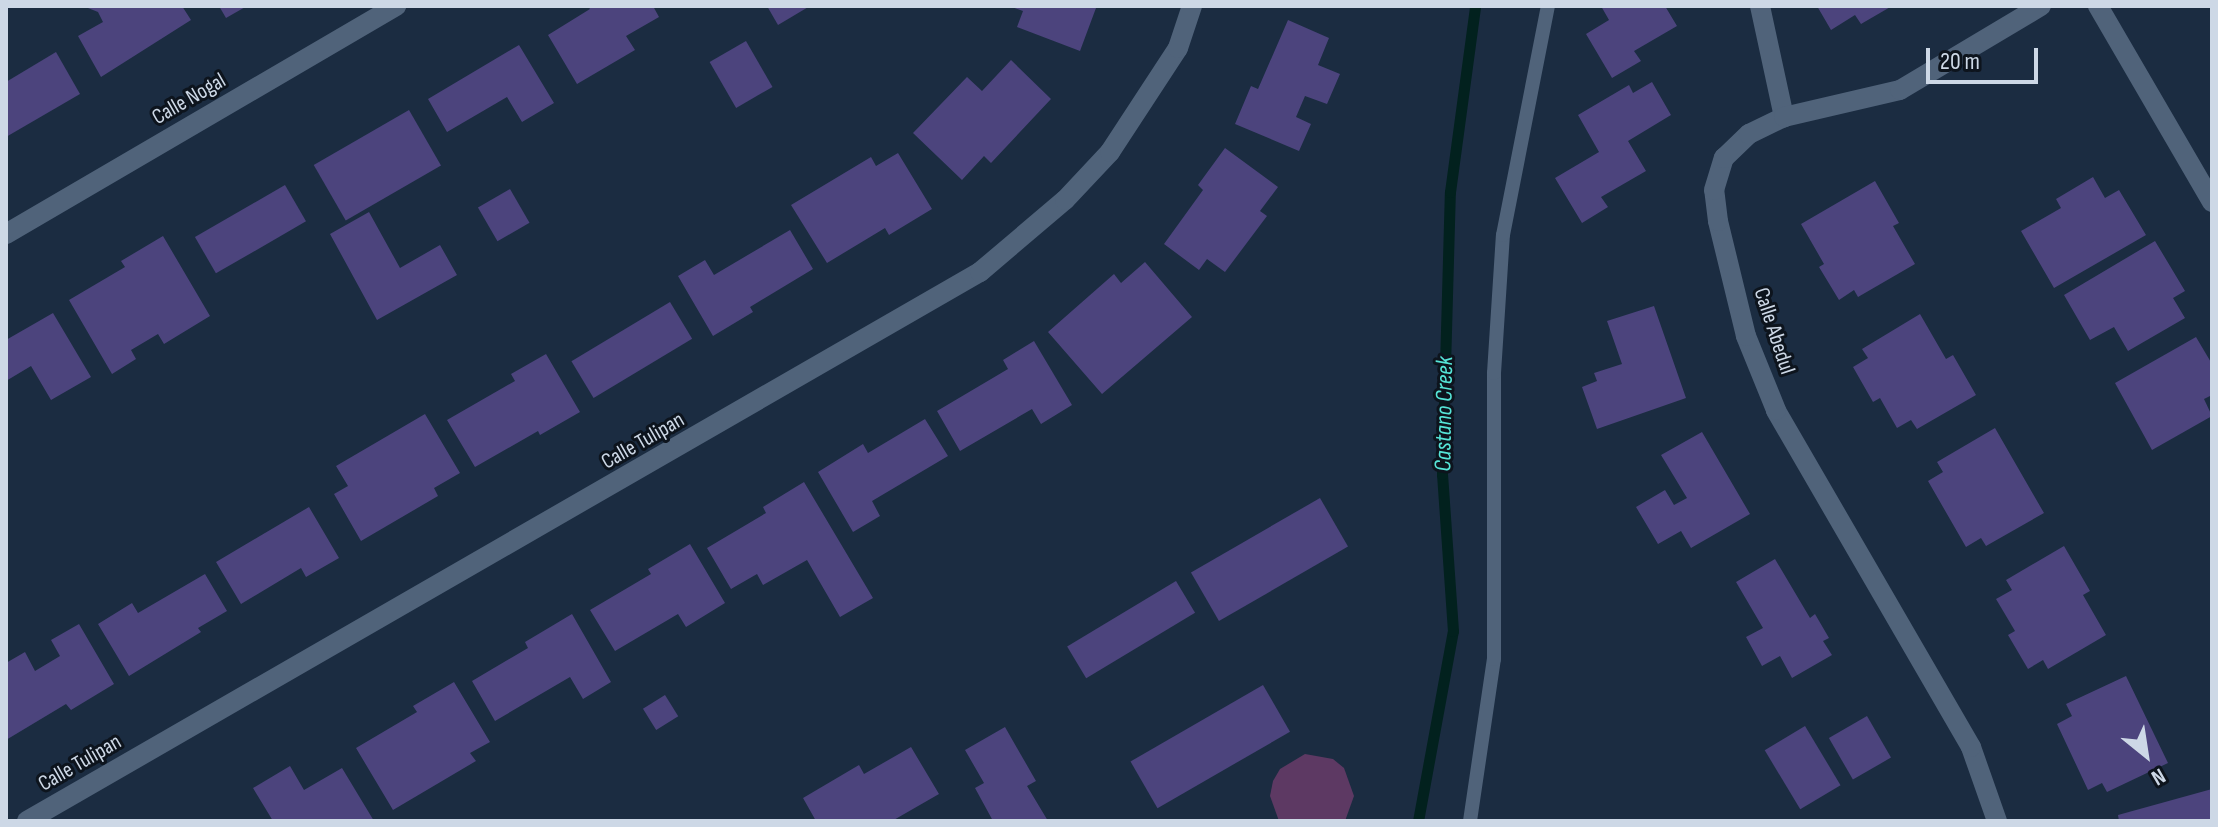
<!DOCTYPE html>
<html>
<head>
<meta charset="utf-8">
<style>
	body { margin:0 }
	#map { position:relative; width:2218px; height:827px; overflow:hidden; background:#1b2c41; font-family:"Sofia Sans Condensed",sans-serif }
	div>[style] { position:absolute }
	.green>* { inset:0; background:#5d3963 }
	.stream>* { height:11px; margin:-5.5px; padding:0 5.5px; transform-origin:5.5px; border-radius:5.5px; background:#02211e }
	.building>* { inset:0; background:#4c447d; transform-origin:0 0 }
	.service>* { height:14px; margin:-7px; padding:0 7px; transform-origin:7px; border-radius:7px; background:#50637a }
	.minor>* { height:20px; margin:-10px; padding:0 10px; transform-origin:10px; border-radius:10px; background:#50637a }
	span { translate:-50% -50%; white-space:nowrap; text-align:center; line-height:1.15; -webkit-text-stroke:6px #0d141d; paint-order:stroke }
	.street-label { font-size:22px; color:#cdd8e6 }
	.water-label { font-size:24px; color:#56e5d8; font-style:italic }
	.frame { position:absolute; inset:0; border:8px solid #cdd8e6; pointer-events:none }
	.north { position:absolute; left:2106px; top:715px; width:80px; height:80px; -webkit-text-stroke:6px #0d141d; paint-order:stroke; rotate:150deg; font-size:22px; font-weight:700; line-height:32px; text-align:center; color:#cdd8e6 }
	.north::after { content:''; display:block; margin:auto; width:28px; height:36px; background:#cdd8e6; clip-path:polygon(50% 0,100% 100%,50% 72%,0 100%) }
	.scale { position:absolute; left:1926px; top:48px; width:112px; height:36px; box-sizing:border-box; border:4px solid #cdd8e6; border-top:0; padding-left:10px; font-size:24px; line-height:28px; white-space:nowrap; color:#cdd8e6; -webkit-text-stroke:6px #0d141d; paint-order:stroke }
</style>
</head>
<body>
<div id="map">
	<div class="green">
		<div style="clip-path:polygon(1305px 754px,1333px 759px,1344px 768px,1354px 796px,1345px 821px,1279px 821px,1270px 796px,1273px 781px,1280px 769px)"></div>
	</div>
	<div class="stream">
		<div style="left:1418px;top:821px;width:193px;rotate:-79.6deg"></div>
		<div style="left:1453px;top:631px;width:157px;rotate:-94deg"></div>
		<div style="left:1442px;top:474px;width:282px;rotate:-88.4deg"></div>
		<div style="left:1450px;top:192px;width:188px;rotate:-82.3deg"></div>
	</div>
	<div class="building">
		<div style="clip-path:polygon(83px 6px,182px 6px,191px 20px,101px 77px,78px 36px,103px 22px,98px 12px)"></div>
		<div style="clip-path:polygon(219px 6px,247px 6px,226px 18px)"></div>
		<div style="clip-path:polygon(588px 6px,653px 6px,659px 17px,626px 36px,635px 50px,577px 84px,548px 35px,590px 9px)"></div>
		<div style="clip-path:polygon(767px 6px,810px 6px,778px 25px)"></div>
		<div style="clip-path:polygon(1009px 6px,1090px 6px,1096px 8px,1080px 51px,1017px 27px,1023px 11px)"></div>
		<div style="clip-path:polygon(1601px 6px,1665px 6px,1677px 26px,1634px 51px,1641px 61px,1612px 78px,1586px 34px,1609px 20px)"></div>
		<div style="clip-path:polygon(1817px 6px,1892px 6px,1861px 24px,1855px 15px,1831px 30px)"></div>
		<div style="clip-path:polygon(1288px 20px,1329px 38px,1318px 65px,1340px 74px,1327px 104px,1305px 96px,1296px 117px,1311px 124px,1299px 151px,1235px 124px,1251px 86px,1258px 89px)"></div>
		<div style="left:746px;top:41px;width:53px;height:42px;rotate:60deg"></div>
		<div style="clip-path:polygon(519px 45px,554px 103px,522px 122px,507px 97px,447px 132px,428px 99px)"></div>
		<div style="clip-path:polygon(56px 52px,80px 94px,6px 137px,6px 82px)"></div>
		<div style="clip-path:polygon(1011px 60px,1051px 99px,991px 163px,984px 156px,962px 180px,913px 133px,967px 77px,982px 91px)"></div>
		<div style="clip-path:polygon(1652px 82px,1671px 115px,1628px 141px,1646px 171px,1601px 197px,1608px 207px,1582px 223px,1555px 178px,1599px 152px,1578px 115px,1629px 85px,1633px 93px)"></div>
		<div style="left:409px;top:110px;width:64px;height:110px;rotate:60deg"></div>
		<div style="clip-path:polygon(1225px 148px,1278px 187px,1260px 211px,1267px 216px,1225px 272px,1207px 259px,1199px 270px,1164px 244px,1203px 190px,1198px 185px)"></div>
		<div style="clip-path:polygon(898px 153px,932px 209px,889px 235px,885px 228px,827px 263px,791px 205px,871px 157px,876px 166px)"></div>
		<div style="clip-path:polygon(2093px 177px,2105px 198px,2119px 190px,2146px 235px,2054px 288px,2021px 231px,2061px 208px,2056px 199px)"></div>
		<div style="clip-path:polygon(1875px 181px,1899px 223px,1893px 226px,1915px 264px,1858px 297px,1854px 290px,1839px 300px,1819px 267px,1824px 264px,1801px 224px)"></div>
		<div style="left:285px;top:185px;width:42px;height:104px;rotate:60deg"></div>
		<div style="left:510px;top:189px;width:39px;height:37px;rotate:60deg"></div>
		<div style="clip-path:polygon(369px 212px,400px 268px,440px 245px,457px 275px,377px 320px,330px 234px)"></div>
		<div style="clip-path:polygon(790px 230px,813px 269px,750px 307px,753px 312px,713px 336px,678px 276px,705px 260px,714px 275px)"></div>
		<div style="clip-path:polygon(163px 236px,210px 316px,164px 344px,158px 334px,131px 350px,136px 359px,112px 374px,69px 300px,125px 267px,121px 261px)"></div>
		<div style="clip-path:polygon(2155px 241px,2185px 291px,2173px 298px,2185px 318px,2128px 351px,2114px 327px,2090px 340px,2064px 295px)"></div>
		<div style="clip-path:polygon(1145px 262px,1192px 317px,1102px 394px,1048px 332px,1114px 274px,1121px 283px)"></div>
		<div style="left:670px;top:302px;width:43px;height:115px;rotate:59deg"></div>
		<div style="clip-path:polygon(1654px 306px,1686px 398px,1597px 429px,1582px 387px,1597px 381px,1594px 373px,1622px 364px,1607px 321px)"></div>
		<div style="clip-path:polygon(53px 313px,91px 377px,51px 400px,31px 366px,6px 381px,6px 340px)"></div>
		<div style="clip-path:polygon(1920px 314px,1946px 359px,1953px 355px,1976px 395px,1917px 429px,1911px 420px,1897px 428px,1880px 398px,1873px 402px,1853px 367px,1868px 358px,1862px 349px)"></div>
		<div style="clip-path:polygon(2196px 337px,2212px 364px,2212px 395px,2204px 399px,2212px 416px,2152px 450px,2115px 383px)"></div>
		<div style="clip-path:polygon(1034px 341px,1072px 405px,1041px 424px,1032px 409px,960px 451px,937px 411px,1008px 369px,1003px 360px)"></div>
		<div style="clip-path:polygon(546px 354px,580px 412px,540px 435px,538px 431px,475px 467px,447px 420px,515px 381px,511px 374px)"></div>
		<div style="clip-path:polygon(425px 414px,460px 473px,434px 488px,438px 496px,361px 541px,334px 494px,348px 486px,336px 466px)"></div>
		<div style="clip-path:polygon(925px 419px,948px 456px,872px 501px,880px 516px,853px 532px,818px 472px,863px 444px,868px 453px)"></div>
		<div style="clip-path:polygon(1995px 428px,2044px 513px,1986px 546px,1981px 538px,1966px 547px,1928px 481px,1943px 472px,1937px 462px)"></div>
		<div style="clip-path:polygon(1702px 432px,1750px 514px,1691px 548px,1681px 531px,1658px 544px,1636px 507px,1665px 490px,1674px 505px,1687px 498px,1661px 455px)"></div>
		<div style="clip-path:polygon(804px 482px,873px 598px,840px 617px,807px 560px,763px 585px,757px 574px,731px 589px,707px 548px,766px 513px,763px 507px)"></div>
		<div style="left:1320px;top:498px;width:56px;height:149px;rotate:60deg"></div>
		<div style="clip-path:polygon(309px 507px,339px 558px,306px 577px,301px 568px,241px 604px,216px 562px)"></div>
		<div style="clip-path:polygon(690px 544px,725px 603px,686px 627px,678px 614px,615px 651px,590px 610px,651px 574px,648px 569px)"></div>
		<div style="clip-path:polygon(2064px 546px,2090px 591px,2083px 595px,2106px 635px,2048px 669px,2043px 660px,2028px 669px,2008px 635px,2015px 631px,1996px 599px,2012px 590px,2006px 580px)"></div>
		<div style="clip-path:polygon(1775px 559px,1810px 618px,1815px 614px,1829px 638px,1823px 641px,1832px 655px,1792px 678px,1780px 656px,1762px 666px,1746px 637px,1763px 628px,1736px 582px)"></div>
		<div style="clip-path:polygon(205px 574px,227px 611px,198px 628px,201px 632px,129px 676px,98px 624px,132px 603px,138px 613px)"></div>
		<div style="left:1176px;top:581px;width:37px;height:127px;rotate:59deg"></div>
		<div style="clip-path:polygon(572px 614px,611px 682px,583px 699px,570px 677px,495px 721px,472px 681px,528px 648px,525px 642px)"></div>
		<div style="clip-path:polygon(79px 624px,114px 684px,71px 710px,66px 704px,6px 740px,6px 663px,25px 652px,35px 671px,60px 656px,51px 640px)"></div>
		<div style="clip-path:polygon(2126px 676px,2168px 763px,2107px 792px,2102px 783px,2088px 790px,2057px 724px,2072px 716px,2066px 704px)"></div>
		<div style="clip-path:polygon(454px 682px,490px 742px,470px 753px,476px 761px,393px 810px,356px 748px,417px 712px,413px 706px)"></div>
		<div style="left:1263px;top:685px;width:54px;height:153px;rotate:60deg"></div>
		<div style="left:665px;top:695px;width:25px;height:26px;rotate:58deg"></div>
		<div style="left:1867px;top:716px;width:48px;height:44px;rotate:60deg"></div>
		<div style="left:1805px;top:726px;width:69px;height:47px;rotate:59deg"></div>
		<div style="clip-path:polygon(1005px 727px,1036px 781px,1027px 786px,1048px 821px,993px 821px,975px 788px,984px 783px,965px 750px)"></div>
		<div style="clip-path:polygon(911px 747px,939px 794px,892px 821px,816px 821px,803px 798px,859px 765px,864px 774px)"></div>
		<div style="clip-path:polygon(290px 766px,304px 790px,342px 768px,374px 821px,273px 821px,253px 788px)"></div>
		<div style="clip-path:polygon(2212px 789px,2212px 821px,2119px 821px,2118px 815px)"></div>
	</div>
	<div class="service">
		<div style="left:1470px;top:821px;width:164px;rotate:-81.6deg"></div>
		<div style="left:1494px;top:659px;width:286px;rotate:-90deg"></div>
		<div style="left:1494px;top:373px;width:138px;rotate:-86.3deg"></div>
		<div style="left:1503px;top:235px;width:233px;rotate:-78.9deg"></div>
	</div>
	<div class="minor">
		<div style="left:1760px;top:6px;width:114px;rotate:77.8deg"></div>
		<div style="left:2098px;top:6px;width:227px;rotate:59.8deg"></div>
		<div style="left:6px;top:234px;width:452px;rotate:-30.3deg"></div>
		<div style="left:27px;top:821px;width:1100px;rotate:-29.95deg"></div>
		<div style="left:980px;top:272px;width:111px;rotate:-40.3deg"></div>
		<div style="left:1065px;top:200px;width:66px;rotate:-46.8deg"></div>
		<div style="left:1110px;top:152px;width:124px;rotate:-56.8deg"></div>
		<div style="left:1178px;top:48px;width:44px;rotate:-71.6deg"></div>
		<div style="left:1997px;top:821px;width:78px;rotate:-109.4deg"></div>
		<div style="left:1971px;top:747px;width:389px;rotate:-120.1deg"></div>
		<div style="left:1776px;top:410px;width:80px;rotate:-112.1deg"></div>
		<div style="left:1746px;top:336px;width:118px;rotate:-103.7deg"></div>
		<div style="left:1718px;top:221px;width:31px;rotate:-97deg"></div>
		<div style="left:1714px;top:190px;width:34px;rotate:-73deg"></div>
		<div style="left:1724px;top:158px;width:35px;rotate:-44deg"></div>
		<div style="left:1749px;top:134px;width:39px;rotate:-26deg"></div>
		<div style="left:1784px;top:117px;width:119px;rotate:-13.1deg"></div>
		<div style="left:1900px;top:90px;width:164px;rotate:-30.8deg"></div>
	</div>
	<div class="street-label">
		<span style="left:189px;top:99px;rotate:-30deg">Calle Nogal</span>
		<span style="left:1774px;top:331px;rotate:72deg">Calle Abedul</span>
		<span style="left:643px;top:441px;rotate:-30deg">Calle Tulipan</span>
		<span style="left:80px;top:763px;rotate:-30deg">Calle Tulipan</span>
	</div>
	<div class="water-label">
		<span style="left:1444px;top:414px;rotate:-89deg">Castano Creek</span>
	</div>
	<div class="frame"></div>
	<div class="north">N</div>
	<div class="scale">20 m</div>
</div>
</body>
</html>
